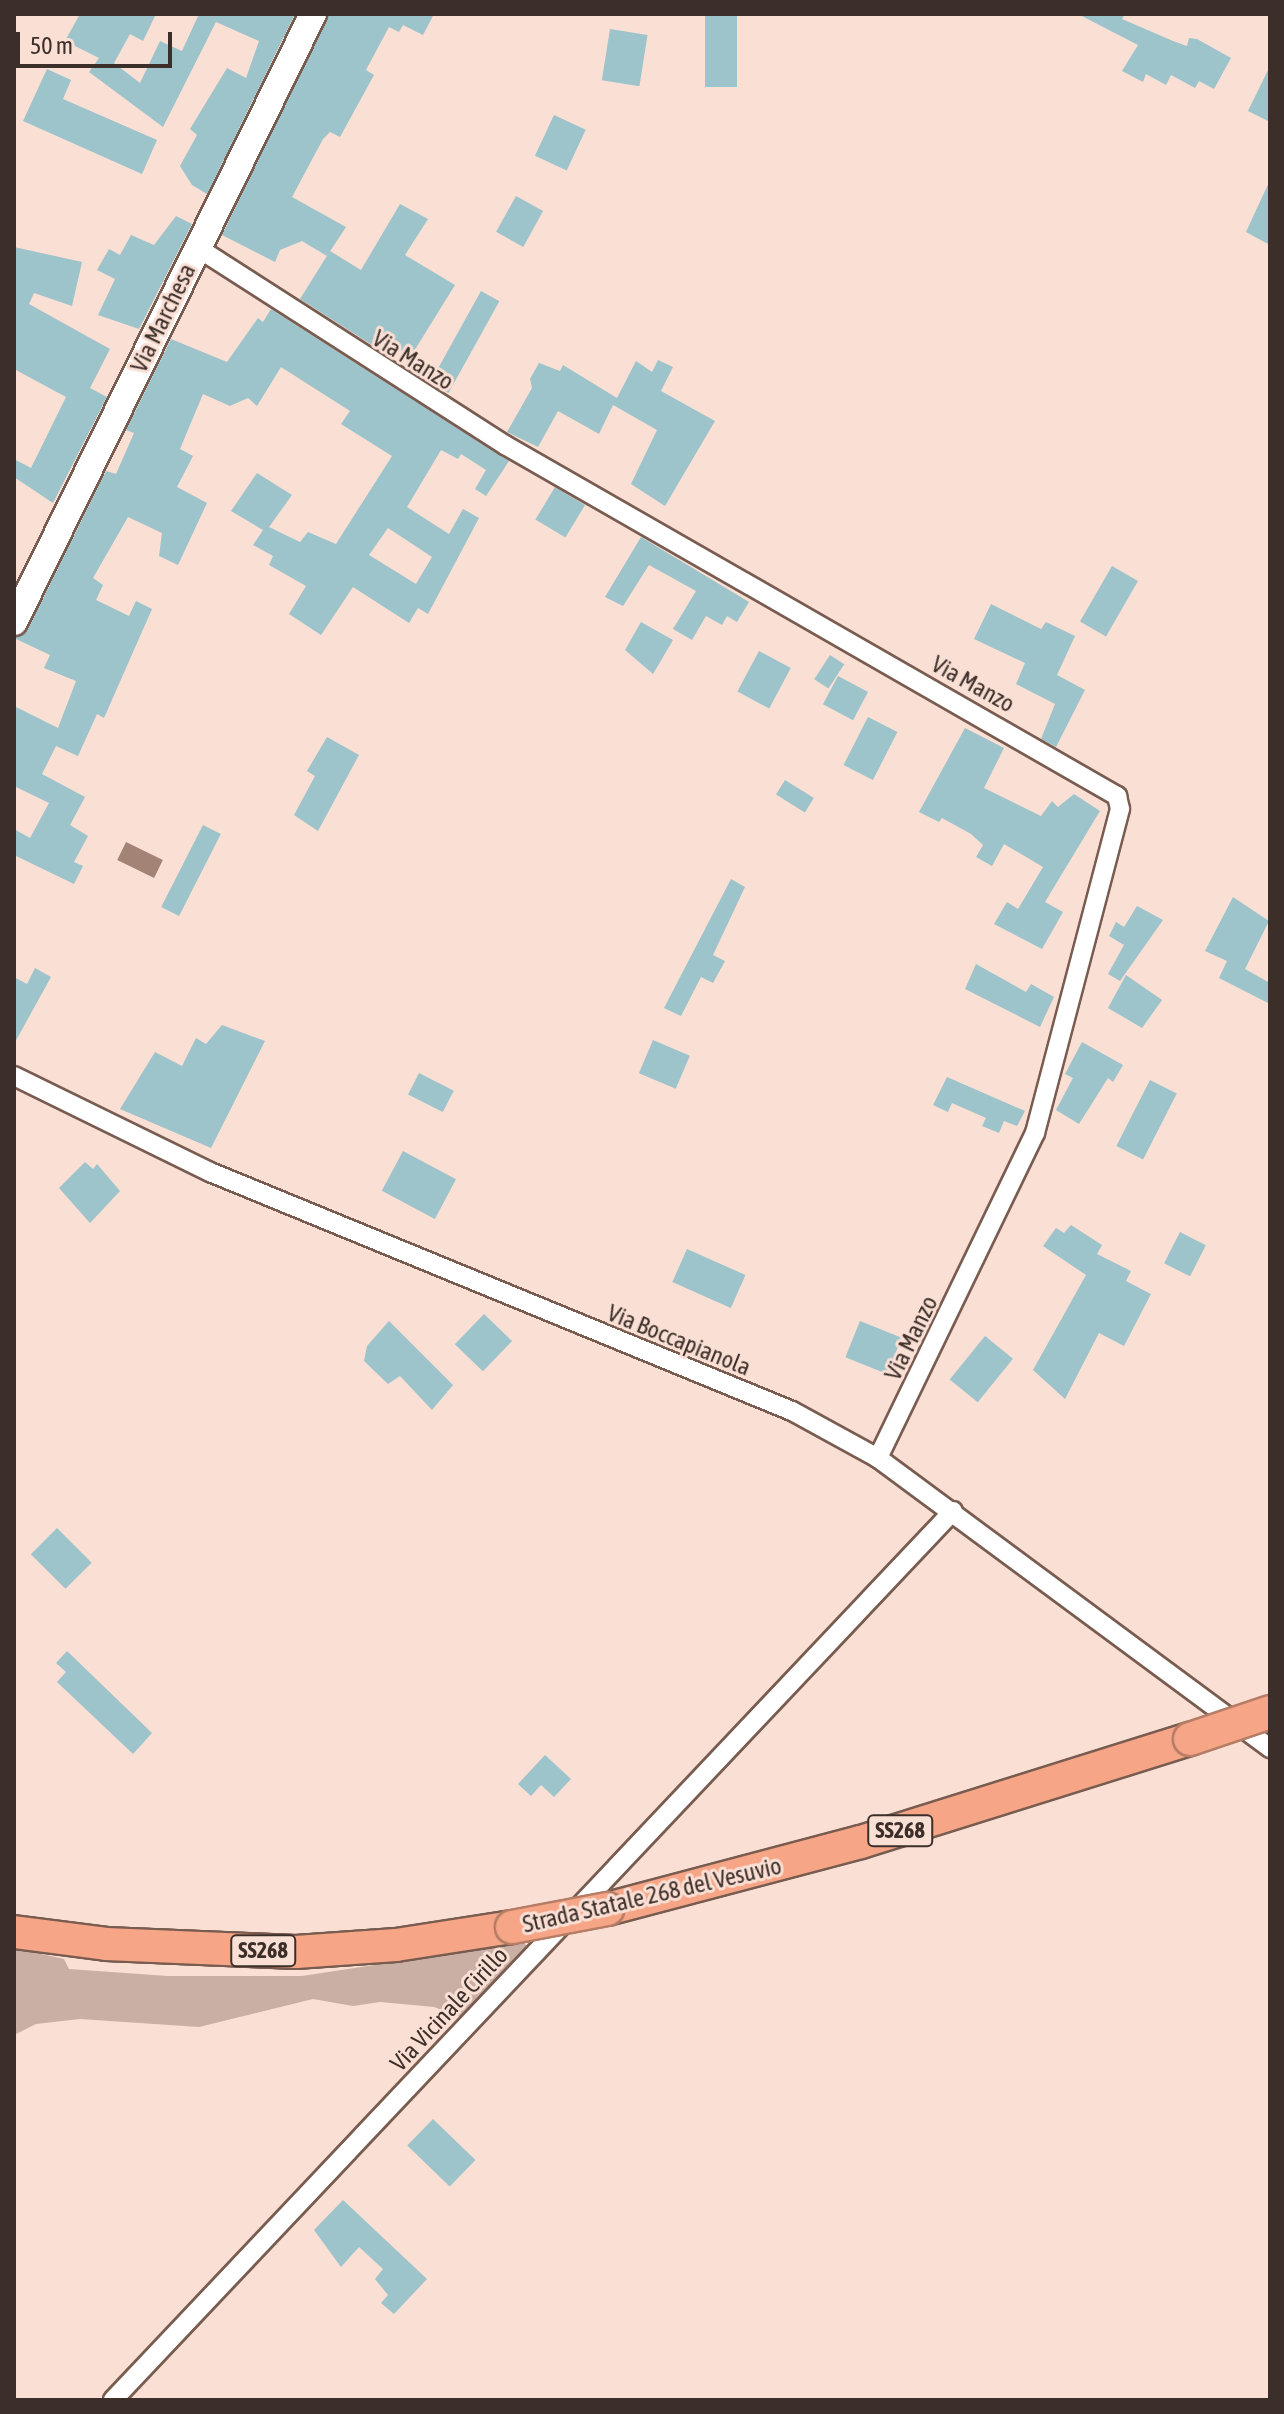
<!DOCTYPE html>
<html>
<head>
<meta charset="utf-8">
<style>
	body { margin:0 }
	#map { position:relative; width:1284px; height:2414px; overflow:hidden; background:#fadfd4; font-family:"Asap Condensed",sans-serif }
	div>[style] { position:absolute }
	.green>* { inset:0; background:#caafa5 }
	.water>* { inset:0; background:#a38376; transform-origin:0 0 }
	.building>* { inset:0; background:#9dc3cb; transform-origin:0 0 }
	.roads { filter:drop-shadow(2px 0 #795c50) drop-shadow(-2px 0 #795c50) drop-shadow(0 2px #795c50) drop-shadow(0 -2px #795c50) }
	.street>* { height:18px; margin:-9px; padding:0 9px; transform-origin:9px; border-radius:9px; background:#fff }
	.secondary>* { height:26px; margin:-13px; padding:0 13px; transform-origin:13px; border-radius:13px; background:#fff }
	.highway>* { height:32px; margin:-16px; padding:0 16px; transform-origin:16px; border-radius:16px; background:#f6a686 }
	.bridges { filter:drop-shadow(2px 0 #b57c66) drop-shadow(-2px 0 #b57c66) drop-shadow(0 2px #b57c66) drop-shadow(0 -2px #b57c66) }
	.highway-bridge>* { height:32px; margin:-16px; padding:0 16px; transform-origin:16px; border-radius:16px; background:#f6a686 }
	span { translate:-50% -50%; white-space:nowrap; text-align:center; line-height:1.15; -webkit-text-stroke:6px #fadfd4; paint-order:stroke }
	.shield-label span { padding:2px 6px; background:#fadfd4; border:2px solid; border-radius:6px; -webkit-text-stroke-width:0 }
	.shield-label { font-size:22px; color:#3c2f2a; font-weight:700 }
	.street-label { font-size:24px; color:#3c2f2a }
	.frame { position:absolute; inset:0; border:16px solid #3c2f2a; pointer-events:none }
	.scale { position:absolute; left:16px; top:32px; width:156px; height:36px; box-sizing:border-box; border:4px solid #3c2f2a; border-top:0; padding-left:10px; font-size:24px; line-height:28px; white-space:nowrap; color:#3c2f2a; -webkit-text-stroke:6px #fadfd4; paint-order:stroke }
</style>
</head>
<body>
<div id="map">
	<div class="green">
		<div style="clip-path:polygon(524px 1942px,527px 1947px,460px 2017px,434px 2007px,380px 2002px,353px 2006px,313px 1999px,199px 2027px,80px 2019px,36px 2024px,14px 2035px,14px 1948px,64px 1959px,69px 1969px,168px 1976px,302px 1976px)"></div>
	</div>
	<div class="water">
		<div style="left:126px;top:842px;width:41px;height:20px;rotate:26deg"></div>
	</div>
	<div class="building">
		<div style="clip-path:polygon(80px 14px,156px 14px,143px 41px,130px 34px,114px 63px,140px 83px,160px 41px,182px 51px,199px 14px,295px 14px,207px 194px,192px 185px,180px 166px,197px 135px,190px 129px,227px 68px,246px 78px,259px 41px,216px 22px,163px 127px,89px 72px,99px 58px,65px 41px)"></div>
		<div style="clip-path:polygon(329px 14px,434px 14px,423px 35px,403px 25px,399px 32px,389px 27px,366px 70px,374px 75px,340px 137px,330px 132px,323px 139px,292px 197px,346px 227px,327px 256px,302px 241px,280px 250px,275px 262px,222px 235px)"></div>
		<div style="left:705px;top:14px;width:32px;height:73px"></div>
		<div style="clip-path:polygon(1078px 14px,1125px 14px,1122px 19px,1173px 41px,1187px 46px,1189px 38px,1197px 39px,1231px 58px,1214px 89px,1199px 81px,1195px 88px,1171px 75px,1166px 85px,1146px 74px,1143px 82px,1122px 71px,1138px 45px)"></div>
		<div style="left:610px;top:29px;width:38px;height:52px;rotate:9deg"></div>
		<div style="clip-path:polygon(1270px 66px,1270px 122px,1248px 111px)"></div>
		<div style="clip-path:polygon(47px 69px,71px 80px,63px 99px,157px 140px,142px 174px,23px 121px)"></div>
		<div style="left:554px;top:115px;width:35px;height:45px;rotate:25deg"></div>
		<div style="clip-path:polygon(1270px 180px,1270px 245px,1246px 232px)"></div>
		<div style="left:516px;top:196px;width:31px;height:41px;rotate:29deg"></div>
		<div style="clip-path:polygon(400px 204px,428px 219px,405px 255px,455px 285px,411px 356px,389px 343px,383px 352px,300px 299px,330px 251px,361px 270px)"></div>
		<div style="clip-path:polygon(176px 216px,192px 224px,139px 329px,98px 315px,115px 279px,97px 270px,109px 249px,120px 255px,131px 235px,154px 245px)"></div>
		<div style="clip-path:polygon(14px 247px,82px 262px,72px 306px,34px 293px,29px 304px,110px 349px,90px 388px,107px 397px,53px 503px,14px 477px,14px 459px,31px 468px,66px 397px,14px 369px)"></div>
		<div style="left:481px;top:291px;width:21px;height:105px;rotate:29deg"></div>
		<div style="clip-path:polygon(evenodd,271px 309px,509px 461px,486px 496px,475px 489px,486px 470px,461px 454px,458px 459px,441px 450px,407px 507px,449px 534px,463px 509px,479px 518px,428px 614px,418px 608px,409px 623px,353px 587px,321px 635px,289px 614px,306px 586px,269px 565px,273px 556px,253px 545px,263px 530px,231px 511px,257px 473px,292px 495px,269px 527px,300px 542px,308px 532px,336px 544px,392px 456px,341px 424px,350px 411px,281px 367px,257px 406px,248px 398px,230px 406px,203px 394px,180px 449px,193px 456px,177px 487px,207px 503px,178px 565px,159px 556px,162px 533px,128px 517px,93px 578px,103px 585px,96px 600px,129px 616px,136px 601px,152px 609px,104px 718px,97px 714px,78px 756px,56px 746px,42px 774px,85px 797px,70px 825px,88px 836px,74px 862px,83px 866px,74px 884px,14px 855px,14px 829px,30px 838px,49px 803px,14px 786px,14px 706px,58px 728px,76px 681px,44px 668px,50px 655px,14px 638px,28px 629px,106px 471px,116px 474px,134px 433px,126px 430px,171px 339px,227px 362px,258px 318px,263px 322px,271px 309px,388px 528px,432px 557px,416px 584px,369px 555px,388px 528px)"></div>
		<div style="clip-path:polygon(658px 360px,673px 367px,661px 391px,715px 421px,665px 506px,631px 484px,657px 430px,613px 405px,599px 434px,558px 411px,538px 447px,507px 432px,532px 388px,530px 379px,539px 363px,560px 371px,563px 365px,617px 398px,636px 361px,652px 372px)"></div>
		<div style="left:555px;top:487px;width:35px;height:38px;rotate:31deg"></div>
		<div style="clip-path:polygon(641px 537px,749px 602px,737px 622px,727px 616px,722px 625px,706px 616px,692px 640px,673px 629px,696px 591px,649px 565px,623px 606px,605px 597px)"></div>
		<div style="left:1112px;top:566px;width:30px;height:64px;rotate:30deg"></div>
		<div style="clip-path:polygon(991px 604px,1041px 629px,1046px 622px,1075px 636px,1057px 675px,1085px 690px,1056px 747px,1041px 739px,1055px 704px,1016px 684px,1025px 663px,974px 639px)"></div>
		<div style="clip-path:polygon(641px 622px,673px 640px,653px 674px,625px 650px)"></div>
		<div style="left:759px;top:651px;width:36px;height:46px;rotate:28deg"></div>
		<div style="left:830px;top:655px;width:17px;height:29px;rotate:33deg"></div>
		<div style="left:838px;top:676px;width:34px;height:32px;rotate:28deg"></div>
		<div style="left:868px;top:717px;width:33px;height:54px;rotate:27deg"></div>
		<div style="clip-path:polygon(965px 728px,1004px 748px,984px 788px,1041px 816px,1052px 801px,1058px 807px,1074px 794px,1100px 811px,1045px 902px,1063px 912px,1042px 949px,994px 924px,1007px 902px,1018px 909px,1043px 867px,1004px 844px,992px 866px,976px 857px,983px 845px,971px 834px,942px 818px,939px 822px,919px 812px)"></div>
		<div style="clip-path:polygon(327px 737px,359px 755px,318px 831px,294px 815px,315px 776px,307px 771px)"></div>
		<div style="left:785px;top:780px;width:34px;height:17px;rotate:32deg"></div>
		<div style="left:203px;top:825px;width:20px;height:92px;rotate:27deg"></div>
		<div style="clip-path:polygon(731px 879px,745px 887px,713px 955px,725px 961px,713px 983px,701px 977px,681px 1016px,664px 1008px)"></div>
		<div style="clip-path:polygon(1233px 897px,1269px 921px,1245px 969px,1270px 983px,1270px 1004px,1219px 978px,1227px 961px,1205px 951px)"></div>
		<div style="clip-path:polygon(1137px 906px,1163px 920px,1120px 981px,1108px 974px,1124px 945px,1109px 936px,1116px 922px,1124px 927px)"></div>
		<div style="clip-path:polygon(976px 964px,1026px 992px,1031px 984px,1054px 997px,1040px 1027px,965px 989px)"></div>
		<div style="clip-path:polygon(35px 968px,51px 977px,14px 1044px,14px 977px,27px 984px)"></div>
		<div style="clip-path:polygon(1126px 975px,1162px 1000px,1142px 1028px,1108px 1008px)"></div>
		<div style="clip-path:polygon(222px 1025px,265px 1041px,211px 1148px,120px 1109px,155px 1052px,182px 1066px,196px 1038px,206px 1044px)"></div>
		<div style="left:653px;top:1040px;width:40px;height:36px;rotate:23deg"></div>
		<div style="clip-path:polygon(1082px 1042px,1123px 1065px,1113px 1082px,1108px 1078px,1079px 1124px,1056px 1110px,1073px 1078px,1065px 1074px)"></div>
		<div style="left:419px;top:1073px;width:39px;height:24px;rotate:27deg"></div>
		<div style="clip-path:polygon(947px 1077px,1025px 1111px,1017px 1126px,1004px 1121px,999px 1133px,982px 1126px,986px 1118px,952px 1103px,948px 1112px,933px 1105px)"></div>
		<div style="left:1150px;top:1080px;width:30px;height:74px;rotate:27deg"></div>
		<div style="left:403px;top:1151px;width:60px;height:45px;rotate:28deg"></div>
		<div style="clip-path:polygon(85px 1162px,93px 1169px,97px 1164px,120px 1191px,90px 1223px,59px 1188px)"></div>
		<div style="clip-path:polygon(1071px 1225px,1102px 1245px,1097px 1254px,1131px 1271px,1126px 1281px,1151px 1294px,1124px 1346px,1099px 1333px,1065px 1399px,1033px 1370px,1086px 1275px,1043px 1246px,1056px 1228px,1064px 1233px)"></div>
		<div style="left:1180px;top:1232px;width:29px;height:35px;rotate:27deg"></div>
		<div style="left:687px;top:1249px;width:64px;height:36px;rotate:24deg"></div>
		<div style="left:484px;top:1314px;width:39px;height:42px;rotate:44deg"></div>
		<div style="clip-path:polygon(389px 1321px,453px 1385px,432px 1410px,400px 1376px,388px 1384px,364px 1361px,367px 1346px)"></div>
		<div style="left:860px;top:1321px;width:45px;height:39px;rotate:22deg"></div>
		<div style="left:985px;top:1336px;width:36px;height:56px;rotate:39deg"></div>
		<div style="left:57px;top:1528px;width:49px;height:37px;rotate:45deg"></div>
		<div style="clip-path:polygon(67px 1651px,152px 1733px,133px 1754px,57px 1682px,66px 1672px,56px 1663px)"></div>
		<div style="clip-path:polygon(545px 1755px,571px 1779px,554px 1797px,541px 1785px,531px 1796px,518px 1784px)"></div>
		<div style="left:433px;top:2119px;width:59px;height:37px;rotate:44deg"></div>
		<div style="clip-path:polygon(343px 2200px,427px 2279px,394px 2314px,381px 2303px,388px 2295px,375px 2279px,383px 2269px,359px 2247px,341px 2267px,314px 2230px)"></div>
	</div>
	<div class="roads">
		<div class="street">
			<div style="left:198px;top:248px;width:365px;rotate:32.7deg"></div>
			<div style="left:505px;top:445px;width:706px;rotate:29.84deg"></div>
			<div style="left:1117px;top:796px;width:13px;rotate:77deg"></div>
			<div style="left:1120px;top:809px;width:335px;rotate:104.7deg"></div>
			<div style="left:1035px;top:1133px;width:361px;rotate:115.8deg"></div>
			<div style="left:14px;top:1076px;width:218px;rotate:26.1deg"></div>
			<div style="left:210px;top:1172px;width:629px;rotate:22.33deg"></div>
			<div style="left:792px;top:1411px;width:98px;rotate:28.7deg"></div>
			<div style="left:878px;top:1458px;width:488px;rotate:36.5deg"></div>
			<div style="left:113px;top:2400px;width:1223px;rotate:-46.62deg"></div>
		</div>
		<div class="secondary">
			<div style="left:14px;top:622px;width:678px;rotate:-63.81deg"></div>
		</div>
		<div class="highway">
			<div style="left:607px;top:1909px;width:263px;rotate:-14.8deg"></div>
			<div style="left:861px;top:1842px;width:345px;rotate:-17.4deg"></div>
			<div style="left:14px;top:1932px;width:93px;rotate:7.4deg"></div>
			<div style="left:106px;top:1944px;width:190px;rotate:2.4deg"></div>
			<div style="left:296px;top:1952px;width:100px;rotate:-4deg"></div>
			<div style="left:396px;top:1945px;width:117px;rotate:-8.8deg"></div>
		</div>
	</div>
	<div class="bridges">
		<div class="highway-bridge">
			<div style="left:1190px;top:1739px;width:84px;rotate:-18.6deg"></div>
			<div style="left:512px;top:1927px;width:97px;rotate:-10.7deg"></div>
		</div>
	</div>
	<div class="shield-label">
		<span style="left:900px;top:1831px">SS268</span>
		<span style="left:263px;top:1951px">SS268</span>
	</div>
	<div class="street-label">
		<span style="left:163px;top:318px;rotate:-64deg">Via Marchesa</span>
		<span style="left:413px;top:360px;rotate:32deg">Via Manzo</span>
		<span style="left:973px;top:684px;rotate:29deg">Via Manzo</span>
		<span style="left:911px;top:1338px;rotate:-64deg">Via Manzo</span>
		<span style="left:679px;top:1340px;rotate:22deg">Via Boccapianola</span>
		<span style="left:652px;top:1895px;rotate:-13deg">Strada Statale 268 del Vesuvio</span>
		<span style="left:449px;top:2009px;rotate:-47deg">Via Vicinale Cirillo</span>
	</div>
	<div class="frame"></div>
	<div class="scale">50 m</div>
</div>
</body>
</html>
